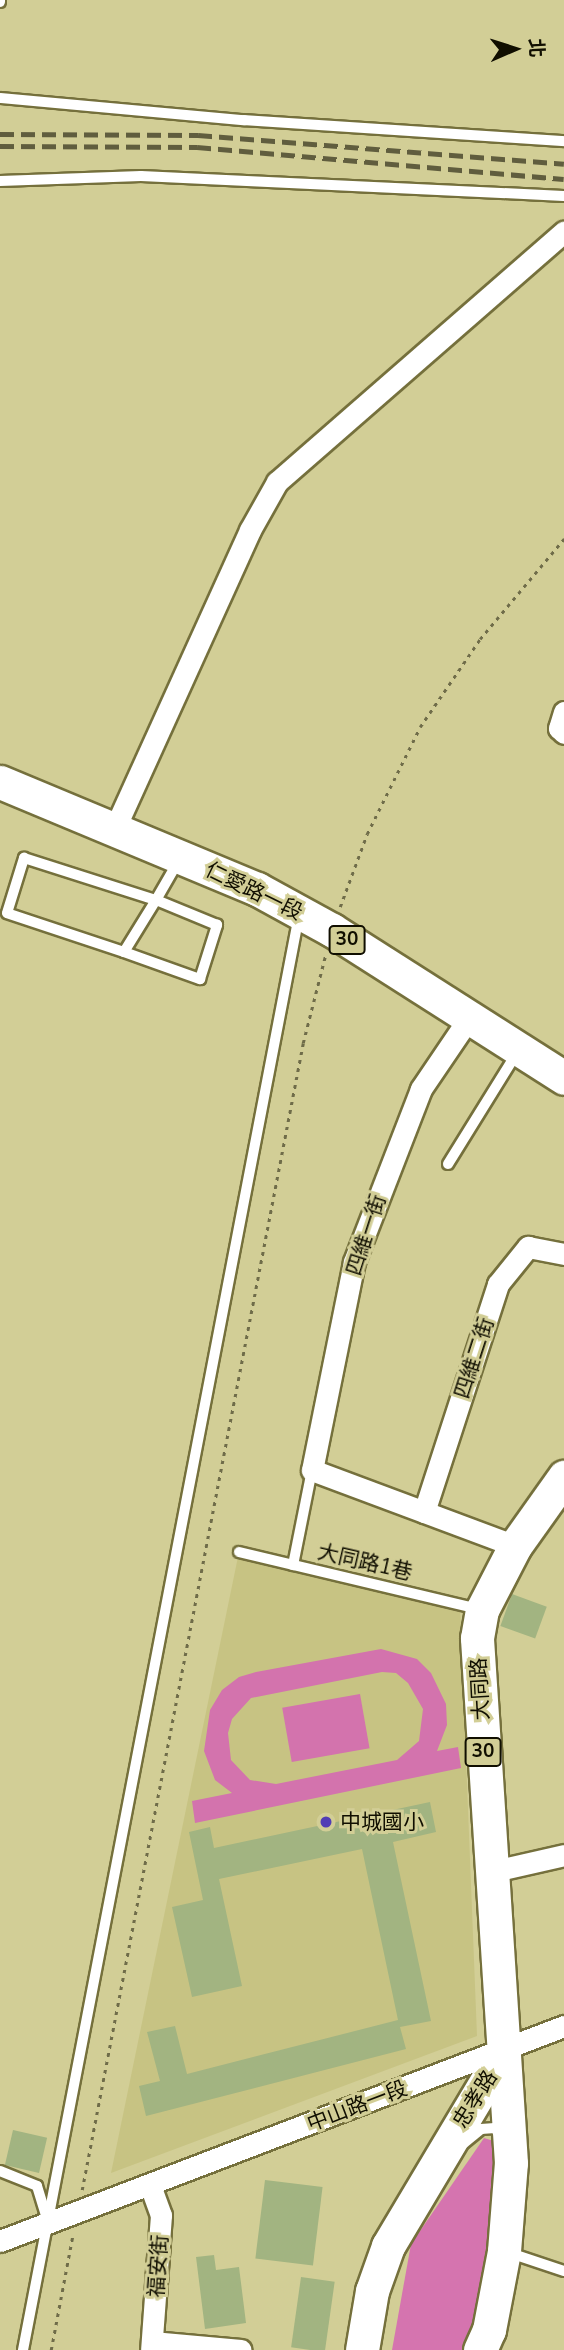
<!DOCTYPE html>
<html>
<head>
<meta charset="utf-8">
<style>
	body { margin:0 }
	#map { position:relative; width:564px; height:2350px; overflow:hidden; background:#d2ce96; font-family:"Nunito Sans","Noto Sans TC",sans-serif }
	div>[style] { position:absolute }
	.built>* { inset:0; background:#c7c383 }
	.green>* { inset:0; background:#d373ad; transform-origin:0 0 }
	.forest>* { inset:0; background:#d574af }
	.building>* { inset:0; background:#a2b481; transform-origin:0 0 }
	.path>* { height:2.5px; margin-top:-1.25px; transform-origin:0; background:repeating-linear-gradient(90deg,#6f6c49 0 3.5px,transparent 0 8.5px) }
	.roads { filter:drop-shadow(2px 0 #75703c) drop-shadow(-2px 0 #75703c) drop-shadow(0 2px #75703c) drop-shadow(0 -2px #75703c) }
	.lane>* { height:10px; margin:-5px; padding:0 5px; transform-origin:5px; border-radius:5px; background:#fff }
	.street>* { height:21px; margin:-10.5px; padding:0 10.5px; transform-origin:10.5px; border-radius:10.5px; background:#fff }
	.primary>* { height:33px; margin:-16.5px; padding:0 16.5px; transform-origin:16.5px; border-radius:16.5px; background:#fff }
	.rail>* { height:5px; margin-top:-2.5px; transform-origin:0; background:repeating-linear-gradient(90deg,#605d3e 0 14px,transparent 0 21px) }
	.dots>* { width:19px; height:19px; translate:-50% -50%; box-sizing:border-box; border:4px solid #d2ce96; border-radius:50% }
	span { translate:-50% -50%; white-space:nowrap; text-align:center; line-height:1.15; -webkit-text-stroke:6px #d2ce96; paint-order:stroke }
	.shield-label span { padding:2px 5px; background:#d2ce96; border:2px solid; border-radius:5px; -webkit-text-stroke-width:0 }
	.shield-label { font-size:19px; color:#100e00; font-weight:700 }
	.street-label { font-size:21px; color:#100e00 }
	.poi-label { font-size:21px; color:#100e00 }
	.left { translate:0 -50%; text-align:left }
	.north { position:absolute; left:480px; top:14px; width:70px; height:70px; -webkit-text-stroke:5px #d2ce96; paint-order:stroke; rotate:87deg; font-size:19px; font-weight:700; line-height:28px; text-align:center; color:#100e00 }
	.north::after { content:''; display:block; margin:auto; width:24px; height:32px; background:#100e00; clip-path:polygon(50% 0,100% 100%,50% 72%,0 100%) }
</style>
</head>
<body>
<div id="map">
	<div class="built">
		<div style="clip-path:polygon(239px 1552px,460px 1607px,477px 2036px,111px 2173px)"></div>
	</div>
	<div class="green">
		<div style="clip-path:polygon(evenodd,381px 1649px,417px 1659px,431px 1673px,446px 1704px,447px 1725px,437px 1751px,458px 1747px,461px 1768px,195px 1823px,192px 1801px,232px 1793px,215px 1780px,204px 1751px,210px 1710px,222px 1690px,239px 1677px,256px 1672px,381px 1649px,382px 1672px,396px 1673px,408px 1683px,423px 1709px,419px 1741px,397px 1760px,276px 1784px,250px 1780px,231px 1760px,228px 1733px,232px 1719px,251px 1698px,382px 1672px)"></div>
		<div style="left:360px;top:1694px;width:55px;height:79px;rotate:80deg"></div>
	</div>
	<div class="forest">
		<div style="clip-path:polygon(484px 2138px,497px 2142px,482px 2309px,465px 2350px,392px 2350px,411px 2244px)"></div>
	</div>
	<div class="building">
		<div style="left:512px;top:1594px;width:37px;height:34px;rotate:20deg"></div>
		<div style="clip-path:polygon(430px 1802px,436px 1832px,393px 1842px,431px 2021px,400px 2027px,406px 2049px,146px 2116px,139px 2086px,160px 2081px,147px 2032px,175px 2026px,187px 2074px,398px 2020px,362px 1849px,219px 1879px,242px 1986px,192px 1997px,172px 1907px,203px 1900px,189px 1832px,210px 1827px,214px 1848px)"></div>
		<div style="left:13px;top:2130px;width:35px;height:36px;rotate:13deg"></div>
		<div style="left:265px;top:2180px;width:58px;height:79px;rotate:7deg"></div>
		<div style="clip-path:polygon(214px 2255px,216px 2270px,239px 2267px,246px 2323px,205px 2329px,196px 2257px)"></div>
		<div style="left:301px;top:2277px;width:34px;height:71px;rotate:8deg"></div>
	</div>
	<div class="path">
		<div style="left:340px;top:907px;width:78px;rotate:-69.7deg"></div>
		<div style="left:367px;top:834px;width:119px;rotate:-63.6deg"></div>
		<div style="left:420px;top:727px;width:107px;rotate:-55.7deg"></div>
		<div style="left:480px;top:639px;width:131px;rotate:-50deg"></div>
		<div style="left:82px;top:2190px;width:1168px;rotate:-79.09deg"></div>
		<div style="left:303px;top:1043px;width:89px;rotate:-75.7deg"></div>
		<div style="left:51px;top:2350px;width:118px;rotate:-79.3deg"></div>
	</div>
	<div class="roads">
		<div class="lane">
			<div style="left:0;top:2px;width:2px;rotate:-90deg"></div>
			<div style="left:0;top:98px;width:245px;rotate:5.2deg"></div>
			<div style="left:244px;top:120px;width:321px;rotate:3.8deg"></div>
			<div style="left:0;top:181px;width:141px;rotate:-2deg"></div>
			<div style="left:141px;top:176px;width:423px;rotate:2.7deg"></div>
			<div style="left:124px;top:952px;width:81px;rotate:19.6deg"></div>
			<div style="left:200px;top:979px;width:57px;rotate:-72.5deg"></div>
			<div style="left:217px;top:925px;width:66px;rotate:-157.7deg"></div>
			<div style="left:156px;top:900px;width:61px;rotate:121.6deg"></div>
			<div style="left:124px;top:952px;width:123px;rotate:-161.6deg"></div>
			<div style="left:7px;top:913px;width:58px;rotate:-72.8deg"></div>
			<div style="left:24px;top:858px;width:139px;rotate:17.7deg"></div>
			<div style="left:156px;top:900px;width:46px;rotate:-60.1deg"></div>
			<div style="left:448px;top:1164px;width:133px;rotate:-58.2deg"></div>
			<div style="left:239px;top:1552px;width:247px;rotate:13.4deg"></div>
			<div style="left:293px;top:1565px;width:97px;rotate:-78.7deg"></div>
			<div style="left:464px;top:2143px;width:22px;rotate:-39deg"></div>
			<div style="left:481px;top:2129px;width:14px;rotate:-4deg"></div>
			<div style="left:495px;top:2128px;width:11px;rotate:56deg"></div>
			<div style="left:0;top:2171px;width:40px;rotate:22deg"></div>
			<div style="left:37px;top:2186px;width:34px;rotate:73deg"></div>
			<div style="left:507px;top:2252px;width:60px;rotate:18.4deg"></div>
			<div style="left:23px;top:2350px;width:1460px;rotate:-79.11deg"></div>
		</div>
		<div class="street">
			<div style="left:564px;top:712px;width:17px;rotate:107deg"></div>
			<div style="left:559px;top:728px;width:7px;rotate:45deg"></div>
			<div style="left:114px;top:830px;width:329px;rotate:-65.6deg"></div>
			<div style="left:250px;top:530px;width:55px;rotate:-60.6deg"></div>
			<div style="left:277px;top:482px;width:381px;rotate:-41.1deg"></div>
			<div style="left:469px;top:1018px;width:86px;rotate:124.1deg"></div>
			<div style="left:421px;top:1089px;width:186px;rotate:111.2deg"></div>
			<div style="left:354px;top:1262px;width:212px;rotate:101.4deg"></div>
			<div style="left:312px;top:1470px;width:217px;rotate:20.5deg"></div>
			<div style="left:424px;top:1512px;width:240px;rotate:-72deg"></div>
			<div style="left:498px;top:1284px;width:48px;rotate:-51deg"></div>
			<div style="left:528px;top:1247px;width:37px;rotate:11deg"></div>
			<div style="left:490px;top:1872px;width:76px;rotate:-12.9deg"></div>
			<div style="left:150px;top:2185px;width:32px;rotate:70deg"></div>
			<div style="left:161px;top:2215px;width:135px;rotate:94.2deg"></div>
			<div style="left:0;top:2241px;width:604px;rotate:-20.87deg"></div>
			<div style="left:152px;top:2342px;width:89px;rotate:5.1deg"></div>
		</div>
		<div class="primary">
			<div style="left:0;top:782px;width:278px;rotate:22.6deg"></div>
			<div style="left:257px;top:889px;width:85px;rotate:28.7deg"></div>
			<div style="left:332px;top:930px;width:275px;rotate:32.5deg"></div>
			<div style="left:362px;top:2350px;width:60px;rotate:-80.4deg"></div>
			<div style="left:372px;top:2291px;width:48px;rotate:-70.4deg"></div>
			<div style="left:388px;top:2246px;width:228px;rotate:-59.2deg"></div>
			<div style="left:480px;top:2350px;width:22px;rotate:-66deg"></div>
			<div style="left:489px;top:2330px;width:80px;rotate:-79.2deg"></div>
			<div style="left:504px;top:2251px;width:88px;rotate:-85.5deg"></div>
			<div style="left:511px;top:2163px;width:526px;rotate:-93.71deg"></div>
			<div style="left:477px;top:1638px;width:28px;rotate:-80deg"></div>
			<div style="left:482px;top:1610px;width:72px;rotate:-62.7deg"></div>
			<div style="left:515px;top:1546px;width:85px;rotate:-54.6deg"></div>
		</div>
	</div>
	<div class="rail">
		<div style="left:0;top:134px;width:198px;rotate:0.3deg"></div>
		<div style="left:198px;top:135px;width:367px;rotate:4.5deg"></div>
		<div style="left:0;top:146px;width:197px;rotate:0.3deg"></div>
		<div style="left:197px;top:147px;width:368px;rotate:5deg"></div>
	</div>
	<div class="dots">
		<div style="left:326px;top:1822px;background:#513db5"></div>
	</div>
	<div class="shield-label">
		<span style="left:347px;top:940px">30</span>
		<span style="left:483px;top:1752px">30</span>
	</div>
	<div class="street-label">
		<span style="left:254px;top:891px;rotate:26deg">仁愛路一段</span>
		<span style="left:366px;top:1235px;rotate:-72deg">四維一街</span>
		<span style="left:474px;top:1358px;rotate:-72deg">四維二街</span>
		<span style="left:365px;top:1562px;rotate:13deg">大同路1巷</span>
		<span style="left:480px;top:1689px;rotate:-93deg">大同路</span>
		<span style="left:475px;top:2099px;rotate:-58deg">忠孝路</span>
		<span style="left:357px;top:2106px;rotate:-21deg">中山路一段</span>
		<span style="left:158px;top:2266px;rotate:-86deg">福安街</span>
	</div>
	<div class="poi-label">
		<span class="left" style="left:340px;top:1822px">中城國小</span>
	</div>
	<div class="north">北</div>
</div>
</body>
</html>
